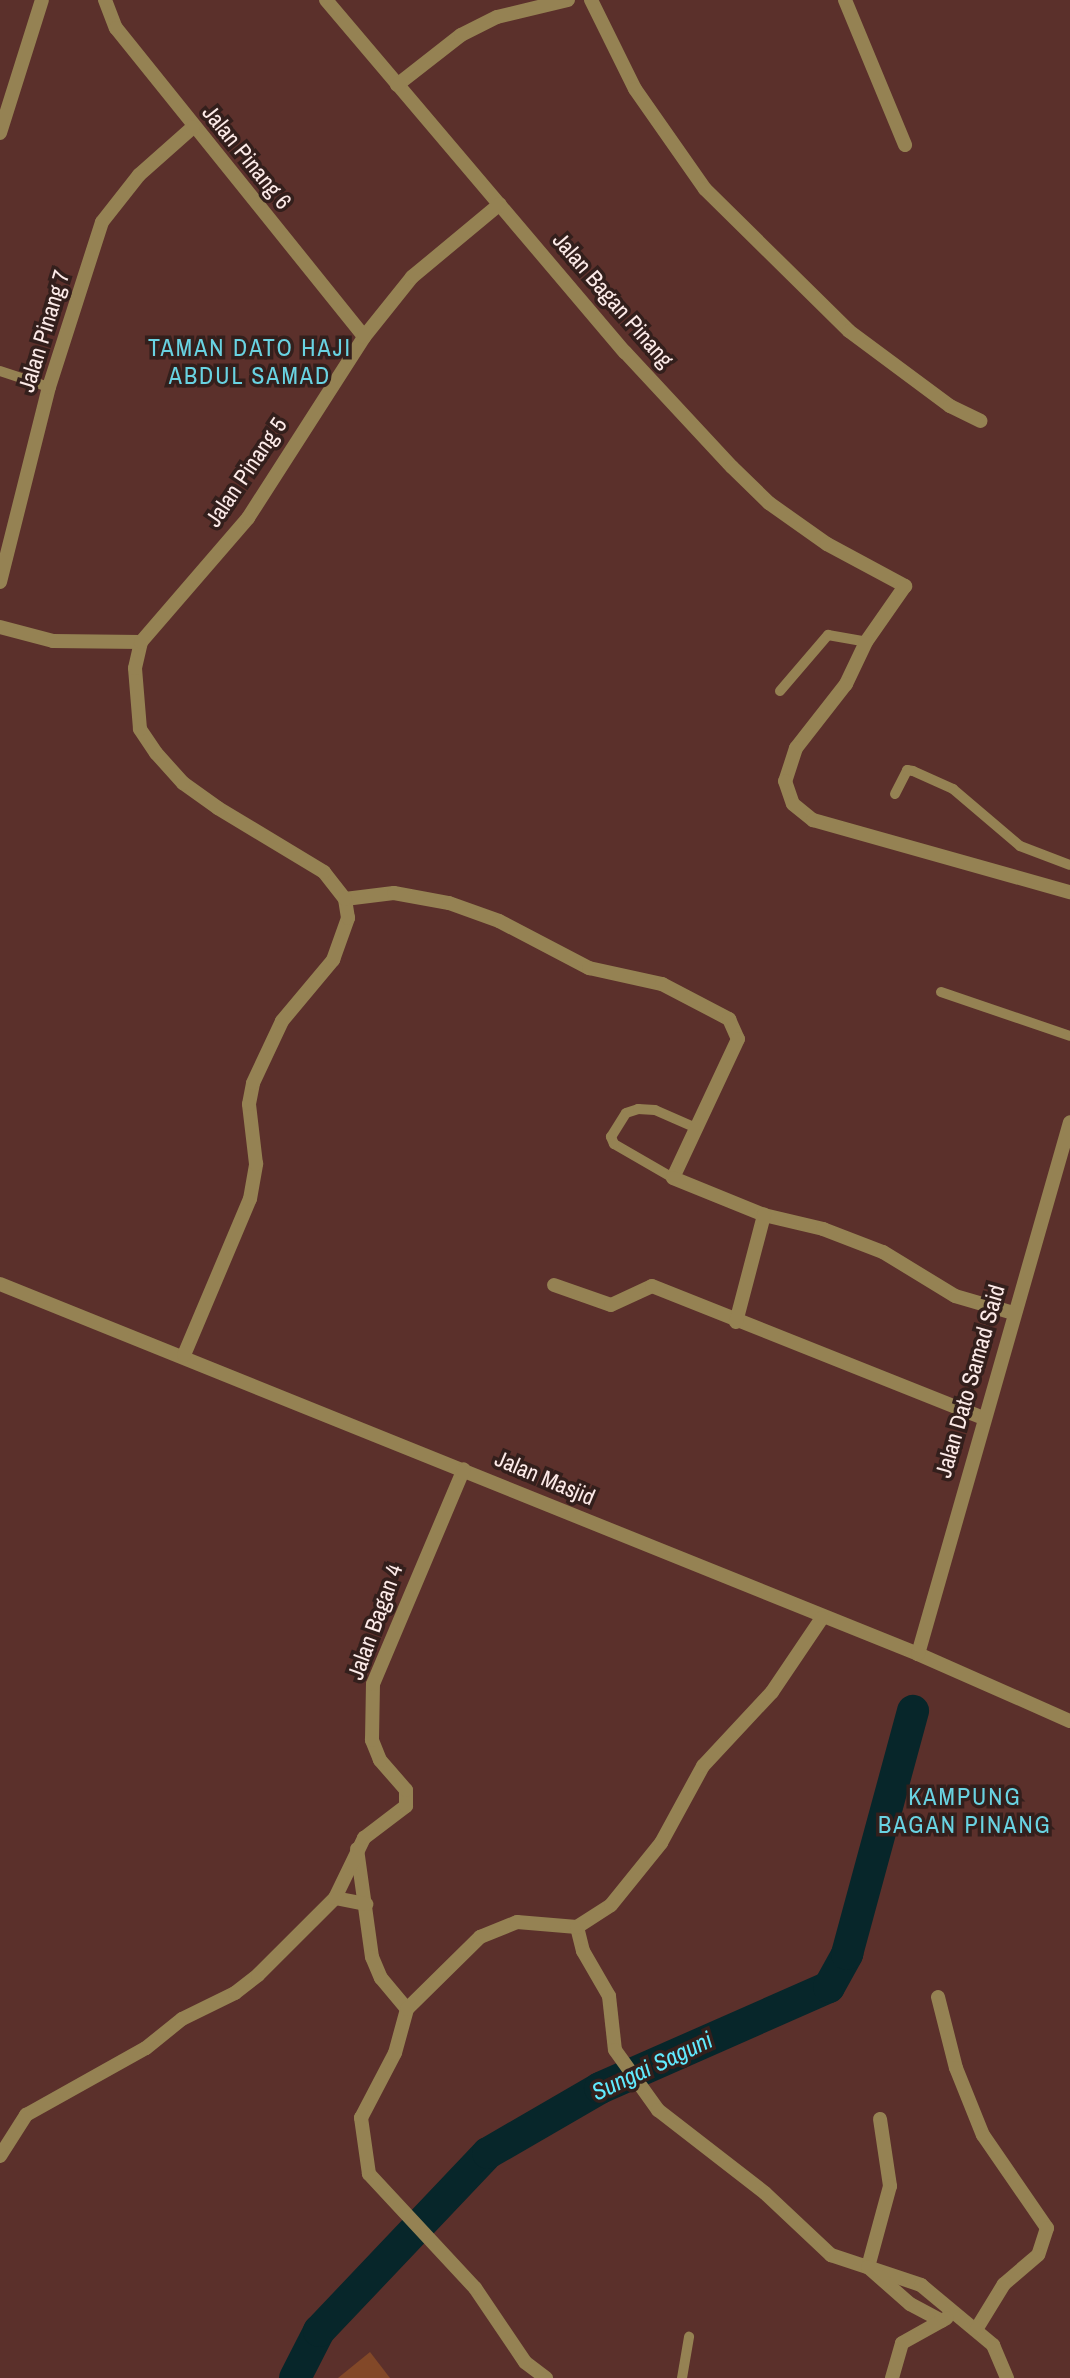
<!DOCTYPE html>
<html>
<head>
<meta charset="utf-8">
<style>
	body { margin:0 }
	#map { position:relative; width:1070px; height:2378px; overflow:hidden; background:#5b302b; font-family:"Archivo Narrow",sans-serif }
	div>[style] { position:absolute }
	.river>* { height:32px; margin:-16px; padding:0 16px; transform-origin:16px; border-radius:16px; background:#07262a }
	.building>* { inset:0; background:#824828 }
	.lane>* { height:10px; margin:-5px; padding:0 5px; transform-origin:5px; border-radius:5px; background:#958253 }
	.street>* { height:14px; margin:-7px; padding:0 7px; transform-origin:7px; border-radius:7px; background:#958253 }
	span { translate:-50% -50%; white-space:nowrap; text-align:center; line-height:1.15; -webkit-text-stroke:7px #331f1c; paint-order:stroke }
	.street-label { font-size:23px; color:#fceae8 }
	.neighbourhood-label { font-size:24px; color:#69d3e2; letter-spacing:2px }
	.water-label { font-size:24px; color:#61ebff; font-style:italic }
</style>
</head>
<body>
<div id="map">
	<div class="river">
		<div style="left:295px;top:2378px;width:53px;rotate:-62.9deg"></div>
		<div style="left:319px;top:2331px;width:245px;rotate:-46.5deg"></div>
		<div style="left:488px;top:2153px;width:129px;rotate:-30.1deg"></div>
		<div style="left:600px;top:2088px;width:250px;rotate:-23.8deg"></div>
		<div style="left:829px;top:1987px;width:38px;rotate:-61deg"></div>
		<div style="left:847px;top:1954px;width:252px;rotate:-74.8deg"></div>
	</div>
	<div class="building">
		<div style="clip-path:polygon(370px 2352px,390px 2378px,338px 2378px)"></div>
	</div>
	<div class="lane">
		<div style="left:0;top:371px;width:52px;rotate:18.1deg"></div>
		<div style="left:780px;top:691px;width:74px;rotate:-49.4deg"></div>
		<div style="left:828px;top:635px;width:39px;rotate:10deg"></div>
		<div style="left:895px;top:794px;width:27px;rotate:-63deg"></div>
		<div style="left:907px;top:770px;width:6px;rotate:9deg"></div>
		<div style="left:913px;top:771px;width:44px;rotate:24.2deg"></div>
		<div style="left:953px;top:789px;width:88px;rotate:40.4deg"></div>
		<div style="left:1020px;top:846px;width:53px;rotate:20.8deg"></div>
		<div style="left:941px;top:992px;width:136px;rotate:18.8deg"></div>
		<div style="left:673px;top:1178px;width:68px;rotate:-150deg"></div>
		<div style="left:614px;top:1144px;width:8px;rotate:-113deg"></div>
		<div style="left:611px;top:1137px;width:28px;rotate:-58deg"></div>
		<div style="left:626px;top:1113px;width:13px;rotate:-18deg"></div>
		<div style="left:638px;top:1109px;width:17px;rotate:3deg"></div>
		<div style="left:655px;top:1110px;width:43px;rotate:23.6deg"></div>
		<div style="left:682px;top:2378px;width:42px;rotate:-80.3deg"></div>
	</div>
	<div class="street">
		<div style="left:105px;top:0;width:30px;rotate:69deg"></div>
		<div style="left:116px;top:28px;width:396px;rotate:51.2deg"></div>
		<div style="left:326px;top:0;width:462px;rotate:49.7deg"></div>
		<div style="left:625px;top:352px;width:157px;rotate:47.1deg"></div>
		<div style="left:732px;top:467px;width:52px;rotate:44.2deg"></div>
		<div style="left:769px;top:503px;width:71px;rotate:35.3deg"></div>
		<div style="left:827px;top:544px;width:89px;rotate:28.3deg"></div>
		<div style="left:905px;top:586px;width:68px;rotate:124.9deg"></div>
		<div style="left:866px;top:642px;width:47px;rotate:115.5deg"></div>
		<div style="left:846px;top:684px;width:81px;rotate:128deg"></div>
		<div style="left:796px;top:748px;width:35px;rotate:108deg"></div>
		<div style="left:785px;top:781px;width:24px;rotate:71deg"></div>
		<div style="left:793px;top:804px;width:26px;rotate:39deg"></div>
		<div style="left:813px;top:820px;width:267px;rotate:15.7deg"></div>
		<div style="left:591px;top:0;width:99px;rotate:63.7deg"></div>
		<div style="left:635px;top:89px;width:122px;rotate:55deg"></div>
		<div style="left:705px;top:189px;width:202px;rotate:44.6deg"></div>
		<div style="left:849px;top:331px;width:126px;rotate:36.6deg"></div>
		<div style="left:950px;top:406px;width:34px;rotate:26deg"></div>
		<div style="left:845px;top:0;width:157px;rotate:67.5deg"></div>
		<div style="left:397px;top:85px;width:81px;rotate:-38deg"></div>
		<div style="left:461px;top:35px;width:40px;rotate:-26.6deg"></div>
		<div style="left:497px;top:17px;width:73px;rotate:-13.5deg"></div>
		<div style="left:0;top:133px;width:139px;rotate:-72.5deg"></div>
		<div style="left:0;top:582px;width:201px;rotate:-75.9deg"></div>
		<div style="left:49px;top:387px;width:173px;rotate:-72.2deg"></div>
		<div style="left:102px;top:222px;width:60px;rotate:-51.8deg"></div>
		<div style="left:139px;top:175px;width:72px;rotate:-41.6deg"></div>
		<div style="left:0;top:627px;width:55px;rotate:14.8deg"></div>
		<div style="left:53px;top:641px;width:88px;rotate:0.7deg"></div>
		<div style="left:345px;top:899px;width:49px;rotate:-7deg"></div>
		<div style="left:394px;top:893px;width:56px;rotate:10.3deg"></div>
		<div style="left:449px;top:903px;width:53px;rotate:19.8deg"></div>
		<div style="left:499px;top:921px;width:102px;rotate:27.6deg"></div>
		<div style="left:589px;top:968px;width:75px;rotate:12.4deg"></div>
		<div style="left:662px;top:984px;width:76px;rotate:27.6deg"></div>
		<div style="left:729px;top:1019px;width:22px;rotate:66deg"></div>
		<div style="left:738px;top:1039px;width:153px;rotate:115.1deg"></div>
		<div style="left:673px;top:1178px;width:98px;rotate:22.1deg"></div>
		<div style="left:764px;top:1215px;width:61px;rotate:13.3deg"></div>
		<div style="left:823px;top:1229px;width:64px;rotate:21deg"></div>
		<div style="left:883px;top:1252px;width:84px;rotate:31.4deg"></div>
		<div style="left:955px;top:1296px;width:60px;rotate:16.3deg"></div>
		<div style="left:0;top:1284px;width:990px;rotate:21.95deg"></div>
		<div style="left:918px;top:1654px;width:166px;rotate:23.8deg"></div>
		<div style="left:554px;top:1285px;width:60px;rotate:19.3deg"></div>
		<div style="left:611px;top:1305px;width:45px;rotate:-24.9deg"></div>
		<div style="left:652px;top:1286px;width:356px;rotate:21.7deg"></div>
		<div style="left:736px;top:1322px;width:111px;rotate:-75.3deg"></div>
		<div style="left:184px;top:1355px;width:169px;rotate:-67.1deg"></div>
		<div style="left:250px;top:1199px;width:36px;rotate:-80deg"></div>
		<div style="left:256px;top:1164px;width:60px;rotate:-96.7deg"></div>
		<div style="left:249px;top:1104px;width:21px;rotate:-79deg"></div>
		<div style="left:253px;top:1083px;width:68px;rotate:-64.9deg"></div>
		<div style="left:282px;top:1021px;width:80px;rotate:-50.1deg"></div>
		<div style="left:333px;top:960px;width:45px;rotate:-70.3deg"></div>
		<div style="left:348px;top:918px;width:19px;rotate:-99deg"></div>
		<div style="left:345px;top:899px;width:34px;rotate:-128deg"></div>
		<div style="left:324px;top:872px;width:124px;rotate:-148.9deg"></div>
		<div style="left:218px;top:808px;width:43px;rotate:-144.5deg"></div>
		<div style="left:183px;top:783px;width:40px;rotate:-132deg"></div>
		<div style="left:156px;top:753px;width:29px;rotate:-124deg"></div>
		<div style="left:140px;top:729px;width:61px;rotate:-94.7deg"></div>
		<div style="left:135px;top:668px;width:27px;rotate:-77deg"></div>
		<div style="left:141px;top:642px;width:164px;rotate:-49.2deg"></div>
		<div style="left:248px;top:518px;width:215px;rotate:-57.3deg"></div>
		<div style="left:364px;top:337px;width:77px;rotate:-51.3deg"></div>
		<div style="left:412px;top:277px;width:114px;rotate:-39.7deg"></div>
		<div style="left:918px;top:1654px;width:553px;rotate:-74.05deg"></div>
		<div style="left:357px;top:1849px;width:109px;rotate:82.1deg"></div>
		<div style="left:372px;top:1957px;width:23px;rotate:67deg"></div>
		<div style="left:381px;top:1978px;width:40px;rotate:50deg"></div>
		<div style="left:335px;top:1898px;width:32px;rotate:11deg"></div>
		<div style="left:577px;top:1927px;width:25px;rotate:76deg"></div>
		<div style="left:583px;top:1951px;width:52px;rotate:60deg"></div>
		<div style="left:609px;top:1996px;width:54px;rotate:83.7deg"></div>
		<div style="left:615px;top:2050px;width:74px;rotate:54.4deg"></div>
		<div style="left:658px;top:2110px;width:135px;rotate:37.8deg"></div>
		<div style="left:765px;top:2193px;width:91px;rotate:43.2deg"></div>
		<div style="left:831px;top:2255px;width:95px;rotate:18.4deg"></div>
		<div style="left:921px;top:2285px;width:94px;rotate:39.8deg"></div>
		<div style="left:993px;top:2345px;width:36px;rotate:67deg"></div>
		<div style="left:938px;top:1997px;width:73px;rotate:75.8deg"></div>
		<div style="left:956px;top:2068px;width:72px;rotate:68.1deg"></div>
		<div style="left:983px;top:2135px;width:113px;rotate:55.5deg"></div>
		<div style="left:1047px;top:2228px;width:28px;rotate:108deg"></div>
		<div style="left:1038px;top:2255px;width:45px;rotate:139.5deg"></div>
		<div style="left:1004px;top:2284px;width:52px;rotate:121.5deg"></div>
		<div style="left:880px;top:2119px;width:68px;rotate:81.5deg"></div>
		<div style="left:890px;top:2186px;width:84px;rotate:105.2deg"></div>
		<div style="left:868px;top:2267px;width:56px;rotate:41.4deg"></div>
		<div style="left:910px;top:2304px;width:36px;rotate:28deg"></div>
		<div style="left:0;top:2156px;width:49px;rotate:-57.6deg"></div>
		<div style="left:26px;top:2115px;width:137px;rotate:-29.2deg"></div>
		<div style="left:146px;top:2048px;width:46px;rotate:-38.9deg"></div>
		<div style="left:182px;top:2019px;width:59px;rotate:-26.1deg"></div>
		<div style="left:235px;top:1993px;width:29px;rotate:-38deg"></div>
		<div style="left:258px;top:1975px;width:109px;rotate:-45deg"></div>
		<div style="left:335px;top:1898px;width:67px;rotate:-64.2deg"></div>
		<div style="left:364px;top:1838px;width:53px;rotate:-37.3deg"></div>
		<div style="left:406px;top:1806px;width:16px;rotate:-90deg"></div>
		<div style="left:406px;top:1790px;width:40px;rotate:-131deg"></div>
		<div style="left:380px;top:1760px;width:22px;rotate:-112deg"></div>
		<div style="left:372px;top:1740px;width:56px;rotate:-89deg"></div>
		<div style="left:373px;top:1684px;width:233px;rotate:-67.1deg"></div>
		<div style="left:546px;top:2378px;width:26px;rotate:-143deg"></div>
		<div style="left:525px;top:2362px;width:89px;rotate:-124deg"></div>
		<div style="left:475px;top:2288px;width:156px;rotate:-132.9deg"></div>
		<div style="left:369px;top:2174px;width:57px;rotate:-98.1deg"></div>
		<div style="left:361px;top:2118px;width:73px;rotate:-62.4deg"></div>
		<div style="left:395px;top:2053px;width:46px;rotate:-74.7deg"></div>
		<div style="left:407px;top:2009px;width:103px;rotate:-44.6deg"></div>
		<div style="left:480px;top:1937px;width:40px;rotate:-22deg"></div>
		<div style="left:517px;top:1922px;width:60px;rotate:4.8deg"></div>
		<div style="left:577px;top:1927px;width:40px;rotate:-32.9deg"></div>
		<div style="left:611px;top:1905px;width:80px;rotate:-51.1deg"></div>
		<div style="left:661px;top:1843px;width:88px;rotate:-61.4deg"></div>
		<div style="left:703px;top:1766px;width:101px;rotate:-47deg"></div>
		<div style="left:772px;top:1692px;width:89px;rotate:-56deg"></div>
		<div style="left:892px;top:2378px;width:36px;rotate:-74deg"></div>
		<div style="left:902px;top:2343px;width:51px;rotate:-29.1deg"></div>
	</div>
	<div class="street-label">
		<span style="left:247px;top:157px;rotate:51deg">Jalan Pinang 6</span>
		<span style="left:613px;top:300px;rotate:49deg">Jalan Bagan Pinang</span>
		<span style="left:44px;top:331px;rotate:-73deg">Jalan Pinang 7</span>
		<span style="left:246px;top:472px;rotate:-56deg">Jalan Pinang 5</span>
		<span style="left:970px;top:1381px;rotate:-74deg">Jalan Dato Samad Said</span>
		<span style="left:545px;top:1478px;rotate:23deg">Jalan Masjid</span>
		<span style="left:375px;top:1622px;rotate:-70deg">Jalan Bagan 4</span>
	</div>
	<div class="neighbourhood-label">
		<span style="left:250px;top:362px">TAMAN DATO HAJI<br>ABDUL SAMAD</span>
		<span style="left:965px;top:1811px">KAMPUNG<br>BAGAN PINANG</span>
	</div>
	<div class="water-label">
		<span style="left:652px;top:2066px;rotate:-25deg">Sungai Saguni</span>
	</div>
</div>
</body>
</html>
